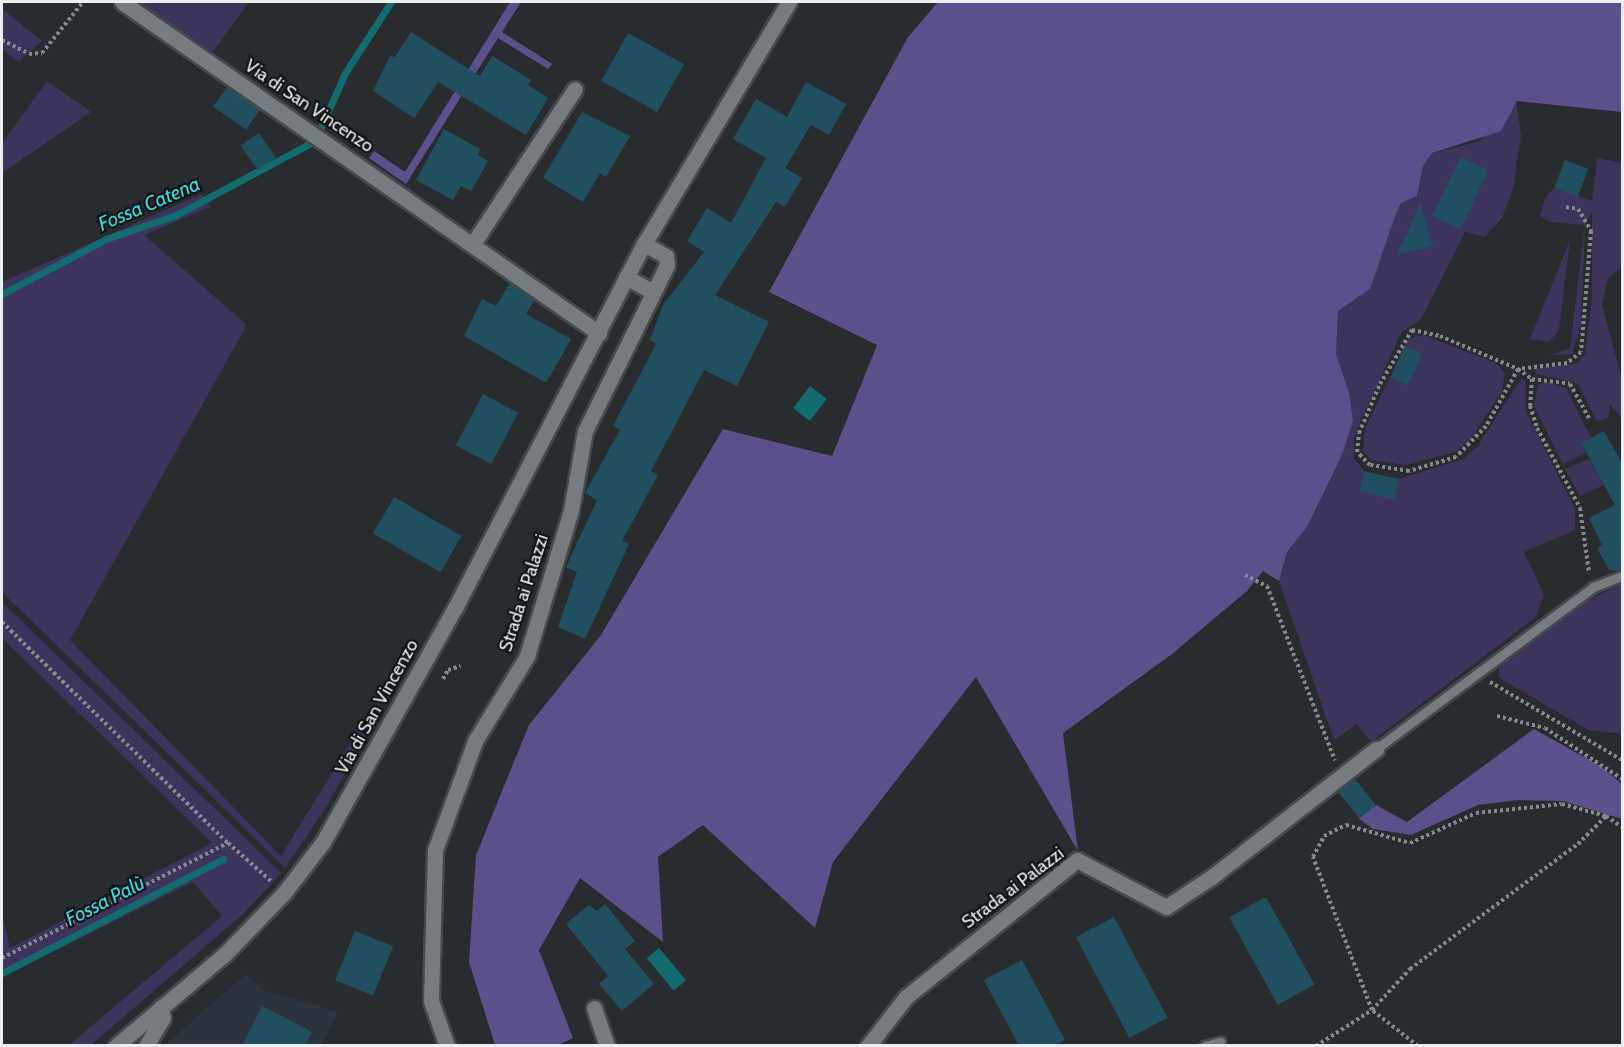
<!DOCTYPE html>
<html>
<head>
<meta charset="utf-8">
<style>
	body { margin:0 }
	#map { position:relative; width:1624px; height:1047px; overflow:hidden; background:#282c2f; font-family:Cabin,sans-serif }
	div>[style] { position:absolute }
	.built>* { inset:0; background:#2b343c }
	.green>* { inset:0; background:#3c345c }
	.forest>* { inset:0; background:#5b4f8c }
	.water>* { inset:0; background:#126c6f; transform-origin:0 0 }
	.stream>* { height:7px; margin:-3.5px; padding:0 3.5px; transform-origin:3.5px; border-radius:3.5px; background:#126c6f }
	.building>* { inset:0; background:#205060; transform-origin:0 0 }
	.path>* { height:4px; margin-top:-2px; transform-origin:0; background:repeating-linear-gradient(90deg,#868a8c 0 3px,transparent 0 6px) }
	.roads { filter:drop-shadow(2px 0 #46494b) drop-shadow(-2px 0 #46494b) drop-shadow(0 2px #46494b) drop-shadow(0 -2px #46494b) }
	.lane>* { height:9px; margin:-4.5px; padding:0 4.5px; transform-origin:4.5px; border-radius:4.5px; background:#767b7f }
	.street>* { height:15px; margin:-7.5px; padding:0 7.5px; transform-origin:7.5px; border-radius:7.5px; background:#767b7f }
	.secondary>* { height:15px; margin:-7.5px; padding:0 7.5px; transform-origin:7.5px; border-radius:7.5px; background:#767b7f }
	span { translate:-50% -50%; white-space:nowrap; text-align:center; line-height:1.15; -webkit-text-stroke:4.5px #121416; paint-order:stroke }
	.street-label { font-size:18px; color:#eceff1 }
	.water-label { font-size:20px; color:#3bdbe2; font-style:italic }
	.frame { position:absolute; inset:0; border:3px solid #eceff1; pointer-events:none }
</style>
</head>
<body>
<div id="map">
	<div class="built">
		<div style="clip-path:polygon(246px 974px,263px 990px,338px 1012px,321px 1045px,164px 1046px)"></div>
	</div>
	<div class="green">
		<div style="clip-path:polygon(138px 2px,249px 2px,212px 53px)"></div>
		<div style="clip-path:polygon(2px 9px,42px 41px,18px 62px,2px 49px)"></div>
		<div style="clip-path:polygon(47px 81px,91px 112px,2px 173px,2px 143px)"></div>
		<div style="clip-path:polygon(1516px 101px,1521px 135px,1513px 189px,1502px 218px,1485px 237px,1465px 232px,1421px 319px,1401px 333px,1360px 422px,1354px 439px,1354px 458px,1364px 471px,1359px 491px,1394px 499px,1399px 479px,1463px 459px,1477px 447px,1521px 379px,1526px 381px,1526px 412px,1575px 509px,1575px 530px,1524px 552px,1544px 595px,1536px 617px,1371px 742px,1357px 724px,1334px 740px,1279px 581px,1287px 552px,1307px 527px,1342px 455px,1349px 392px,1336px 354px,1338px 311px,1370px 289px,1396px 214px,1401px 203px,1417px 196px,1423px 166px,1432px 153px,1480px 141px)"></div>
		<div style="clip-path:polygon(1597px 158px,1622px 163px,1622px 267px,1608px 278px,1602px 305px,1622px 379px,1622px 418px,1610px 405px,1608px 418px,1597px 421px,1577px 383px,1536px 374px,1535px 369px,1578px 363px,1585px 354px,1592px 298px,1592px 212px,1585px 225px,1581px 325px,1572px 354px,1551px 355px,1570px 348px,1585px 225px,1550px 222px,1540px 216px,1545px 198px,1554px 188px,1592px 201px)"></div>
		<div style="clip-path:polygon(202px 194px,210px 207px,144px 235px,247px 325px,70px 640px,281px 856px,373px 706px,379px 711px,327px 806px,285px 868px,2px 592px,2px 282px)"></div>
		<div style="clip-path:polygon(1570px 240px,1559px 330px,1549px 342px,1530px 339px)"></div>
		<div style="clip-path:polygon(1424px 335px,1495px 363px,1505px 373px,1502px 391px,1470px 440px,1455px 452px,1406px 465px,1371px 460px,1363px 451px,1365px 429px,1409px 338px)"></div>
		<div style="clip-path:polygon(1545px 382px,1566px 388px,1591px 438px,1581px 443px,1586px 453px,1563px 464px,1534px 406px,1538px 385px)"></div>
		<div style="clip-path:polygon(1589px 459px,1604px 485px,1580px 496px,1565px 469px)"></div>
		<div style="clip-path:polygon(1622px 583px,1622px 734px,1588px 730px,1499px 678px,1499px 664px,1507px 657px,1576px 607px)"></div>
		<div style="clip-path:polygon(2px 602px,281px 873px,243px 914px,91px 1045px,69px 1045px,222px 916px,193px 882px,2px 977px,2px 915px,10px 948px,212px 843px,2px 638px)"></div>
	</div>
	<div class="forest">
		<div style="clip-path:polygon(510px 2px,521px 2px,502px 32px,552px 64px,548px 69px,498px 38px,406px 184px,369px 158px,374px 151px,405px 172px)"></div>
		<div style="clip-path:polygon(938px 2px,1622px 2px,1622px 112px,1517px 101px,1501px 131px,1432px 153px,1423px 166px,1417px 196px,1401px 203px,1396px 214px,1370px 289px,1338px 311px,1336px 354px,1349px 392px,1353px 421px,1342px 455px,1307px 527px,1287px 552px,1279px 581px,1263px 571px,1247px 591px,1172px 654px,1063px 733px,1078px 851px,976px 677px,833px 862px,815px 928px,703px 825px,658px 857px,663px 942px,580px 878px,539px 950px,573px 1038px,558px 1045px,495px 1045px,469px 962px,476px 855px,529px 725px,601px 635px,723px 429px,832px 456px,877px 345px,769px 292px,908px 37px)"></div>
		<div style="clip-path:polygon(1534px 729px,1602px 767px,1622px 784px,1622px 819px,1563px 801px,1518px 800px,1478px 805px,1411px 835px,1373px 829px,1358px 818px,1376px 805px,1407px 822px)"></div>
	</div>
	<div class="water">
		<div style="left:810px;top:386px;width:21px;height:28px;rotate:37deg"></div>
		<div style="left:659px;top:948px;width:42px;height:16px;rotate:50deg"></div>
	</div>
	<div class="stream">
		<div style="left:321px;top:127px;width:59px;rotate:-66deg"></div>
		<div style="left:345px;top:73px;width:85px;rotate:-57.1deg"></div>
		<div style="left:2px;top:294px;width:118px;rotate:-27.9deg"></div>
		<div style="left:106px;top:239px;width:74px;rotate:-18.9deg"></div>
		<div style="left:176px;top:215px;width:151px;rotate:-28.1deg"></div>
		<div style="left:2px;top:973px;width:249px;rotate:-27.3deg"></div>
	</div>
	<div class="building">
		<div style="clip-path:polygon(411px 32px,480px 76px,492px 56px,531px 80px,528px 85px,548px 98px,526px 135px,438px 82px,414px 118px,373px 91px,390px 56px,395px 57px)"></div>
		<div style="left:628px;top:33px;width:64px;height:55px;rotate:29deg"></div>
		<div style="clip-path:polygon(806px 82px,846px 104px,829px 135px,811px 125px,785px 168px,802px 178px,785px 207px,776px 202px,715px 295px,769px 322px,737px 386px,704px 370px,651px 471px,658px 475px,622px 541px,629px 544px,585px 639px,558px 627px,577px 572px,566px 567px,597px 500px,585px 493px,620px 430px,613px 426px,656px 344px,650px 340px,663px 305px,704px 252px,687px 241px,707px 208px,731px 223px,766px 158px,733px 139px,756px 99px,787px 117px)"></div>
		<div style="left:227px;top:87px;width:40px;height:24px;rotate:35deg"></div>
		<div style="clip-path:polygon(582px 112px,630px 136px,606px 177px,600px 173px,583px 202px,543px 178px)"></div>
		<div style="clip-path:polygon(444px 129px,480px 149px,478px 155px,488px 161px,471px 191px,461px 186px,453px 200px,416px 180px)"></div>
		<div style="left:259px;top:133px;width:30px;height:22px;rotate:56deg"></div>
		<div style="left:1460px;top:157px;width:31px;height:65px;rotate:25deg"></div>
		<div style="left:1565px;top:160px;width:25px;height:30px;rotate:21deg"></div>
		<div style="clip-path:polygon(1420px 204px,1433px 246px,1397px 255px)"></div>
		<div style="clip-path:polygon(510px 283px,534px 300px,526px 314px,571px 339px,546px 383px,464px 336px,482px 299px,496px 306px)"></div>
		<div style="left:1405px;top:346px;width:19px;height:34px;rotate:25deg"></div>
		<div style="left:483px;top:394px;width:40px;height:58px;rotate:28deg"></div>
		<div style="clip-path:polygon(1604px 431px,1623px 465px,1623px 569px,1616px 571px,1609px 570px,1597px 548px,1602px 545px,1589px 518px,1615px 505px,1581px 443px)"></div>
		<div style="left:1364px;top:471px;width:36px;height:21px;rotate:13deg"></div>
		<div style="left:394px;top:497px;width:78px;height:42px;rotate:30deg"></div>
		<div style="left:1354px;top:778px;width:35px;height:21px;rotate:51deg"></div>
		<div style="left:1266px;top:897px;width:100px;height:42px;rotate:61deg"></div>
		<div style="clip-path:polygon(605px 904px,635px 941px,625px 949px,654px 984px,622px 1011px,599px 984px,608px 976px,566px 924px,589px 905px,597px 911px)"></div>
		<div style="left:1114px;top:917px;width:114px;height:43px;rotate:62deg"></div>
		<div style="left:355px;top:931px;width:41px;height:53px;rotate:22deg"></div>
		<div style="clip-path:polygon(1022px 960px,1065px 1040px,1055px 1046px,1019px 1046px,984px 980px)"></div>
		<div style="clip-path:polygon(262px 1006px,312px 1032px,305px 1046px,242px 1046px)"></div>
	</div>
	<div class="path">
		<div style="left:2px;top:40px;width:30px;rotate:27deg"></div>
		<div style="left:29px;top:54px;width:13px;rotate:-4deg"></div>
		<div style="left:42px;top:53px;width:65px;rotate:-51.2deg"></div>
		<div style="left:1566px;top:207px;width:12px;rotate:9deg"></div>
		<div style="left:1578px;top:209px;width:26px;rotate:59deg"></div>
		<div style="left:1591px;top:231px;width:121px;rotate:94.7deg"></div>
		<div style="left:1581px;top:352px;width:18px;rotate:142deg"></div>
		<div style="left:1567px;top:363px;width:49px;rotate:173deg"></div>
		<div style="left:1518px;top:369px;width:65px;rotate:119.3deg"></div>
		<div style="left:1486px;top:426px;width:43px;rotate:134.1deg"></div>
		<div style="left:1456px;top:457px;width:49px;rotate:163.4deg"></div>
		<div style="left:1409px;top:471px;width:39px;rotate:-171deg"></div>
		<div style="left:1370px;top:465px;width:18px;rotate:-135deg"></div>
		<div style="left:1357px;top:452px;width:19px;rotate:-84deg"></div>
		<div style="left:1359px;top:433px;width:53px;rotate:-66.8deg"></div>
		<div style="left:1380px;top:384px;width:63px;rotate:-59.3deg"></div>
		<div style="left:1412px;top:330px;width:29px;rotate:12deg"></div>
		<div style="left:1440px;top:336px;width:85px;rotate:22.9deg"></div>
		<div style="left:1518px;top:369px;width:17px;rotate:36deg"></div>
		<div style="left:1532px;top:379px;width:27px;rotate:94deg"></div>
		<div style="left:1530px;top:406px;width:23px;rotate:72deg"></div>
		<div style="left:1537px;top:428px;width:91px;rotate:61.7deg"></div>
		<div style="left:1580px;top:508px;width:66px;rotate:82.1deg"></div>
		<div style="left:1532px;top:379px;width:38px;rotate:7deg"></div>
		<div style="left:1570px;top:384px;width:41px;rotate:60.9deg"></div>
		<div style="left:1245px;top:575px;width:25px;rotate:27deg"></div>
		<div style="left:1267px;top:586px;width:187px;rotate:68.7deg"></div>
		<div style="left:2px;top:622px;width:316px;rotate:44.4deg"></div>
		<div style="left:443px;top:679px;width:10px;rotate:-61deg"></div>
		<div style="left:448px;top:670px;width:13px;rotate:-18deg"></div>
		<div style="left:1490px;top:682px;width:153px;rotate:30.6deg"></div>
		<div style="left:1497px;top:716px;width:49px;rotate:14deg"></div>
		<div style="left:1545px;top:728px;width:92px;rotate:33.5deg"></div>
		<div style="left:2px;top:958px;width:254px;rotate:-27deg"></div>
		<div style="left:228px;top:843px;width:57px;rotate:41.5deg"></div>
		<div style="left:1316px;top:1046px;width:67px;rotate:-32.7deg"></div>
		<div style="left:1372px;top:1010px;width:56px;rotate:-47.2deg"></div>
		<div style="left:1410px;top:969px;width:209px;rotate:-36.7deg"></div>
		<div style="left:1578px;top:844px;width:40px;rotate:-45deg"></div>
		<div style="left:1418px;top:1046px;width:58px;rotate:-142deg"></div>
		<div style="left:1372px;top:1010px;width:164px;rotate:-111.1deg"></div>
		<div style="left:1313px;top:857px;width:24px;rotate:-62deg"></div>
		<div style="left:1324px;top:836px;width:25px;rotate:-27deg"></div>
		<div style="left:1346px;top:825px;width:66px;rotate:15.7deg"></div>
		<div style="left:1410px;top:843px;width:72px;rotate:-24.4deg"></div>
		<div style="left:1476px;top:813px;width:86px;rotate:-6deg"></div>
		<div style="left:1562px;top:804px;width:46px;rotate:15.3deg"></div>
		<div style="left:1606px;top:816px;width:19px;rotate:35deg"></div>
	</div>
	<div class="roads">
		<div class="lane">
			<div style="left:1376px;top:749px;width:271px;rotate:-36.7deg"></div>
			<div style="left:1593px;top:587px;width:31px;rotate:-21deg"></div>
			<div style="left:1205px;top:1046px;width:16px;rotate:-15deg"></div>
		</div>
		<div class="street">
			<div style="left:122px;top:2px;width:581px;rotate:34.76deg"></div>
			<div style="left:474px;top:242px;width:183px;rotate:-56.6deg"></div>
			<div style="left:626px;top:277px;width:31px;rotate:29deg"></div>
			<div style="left:594px;top:1008px;width:40px;rotate:71.1deg"></div>
			<div style="left:146px;top:1046px;width:33px;rotate:-59deg"></div>
			<div style="left:163px;top:1018px;width:11px;rotate:-100deg"></div>
			<div style="left:447px;top:1046px;width:48px;rotate:-109.6deg"></div>
			<div style="left:431px;top:1001px;width:151px;rotate:-88.5deg"></div>
			<div style="left:435px;top:850px;width:116px;rotate:-69.8deg"></div>
			<div style="left:475px;top:741px;width:100px;rotate:-58.5deg"></div>
			<div style="left:527px;top:656px;width:152px;rotate:-73.2deg"></div>
			<div style="left:571px;top:510px;width:80px;rotate:-80deg"></div>
			<div style="left:585px;top:431px;width:185px;rotate:-63.7deg"></div>
			<div style="left:667px;top:265px;width:9px;rotate:-96deg"></div>
			<div style="left:666px;top:256px;width:25px;rotate:-151deg"></div>
			<div style="left:868px;top:1046px;width:62px;rotate:-52.2deg"></div>
			<div style="left:906px;top:997px;width:219px;rotate:-38.7deg"></div>
			<div style="left:1077px;top:860px;width:101px;rotate:27.8deg"></div>
			<div style="left:1166px;top:907px;width:56px;rotate:-33.4deg"></div>
			<div style="left:1213px;top:876px;width:207px;rotate:-37.9deg"></div>
		</div>
		<div class="secondary">
			<div style="left:116px;top:1046px;width:143px;rotate:-40.2deg"></div>
			<div style="left:225px;top:954px;width:85px;rotate:-46deg"></div>
			<div style="left:284px;top:893px;width:64px;rotate:-52.6deg"></div>
			<div style="left:323px;top:842px;width:269px;rotate:-60.6deg"></div>
			<div style="left:455px;top:608px;width:410px;rotate:-62.6deg"></div>
			<div style="left:644px;top:244px;width:282px;rotate:-59.1deg"></div>
		</div>
	</div>
	<div class="street-label">
		<span style="left:309px;top:106px;rotate:34deg">Via di San Vincenzo</span>
		<span style="left:524px;top:593px;rotate:-72deg">Strada ai Palazzi</span>
		<span style="left:377px;top:707px;rotate:-61deg">Via di San Vincenzo</span>
		<span style="left:1013px;top:888px;rotate:-37deg">Strada ai Palazzi</span>
	</div>
	<div class="water-label">
		<span style="left:149px;top:204px;rotate:-23deg">Fossa Catena</span>
		<span style="left:105px;top:901px;rotate:-27deg">Fossa Palù</span>
	</div>
	<div class="frame"></div>
</div>
</body>
</html>
